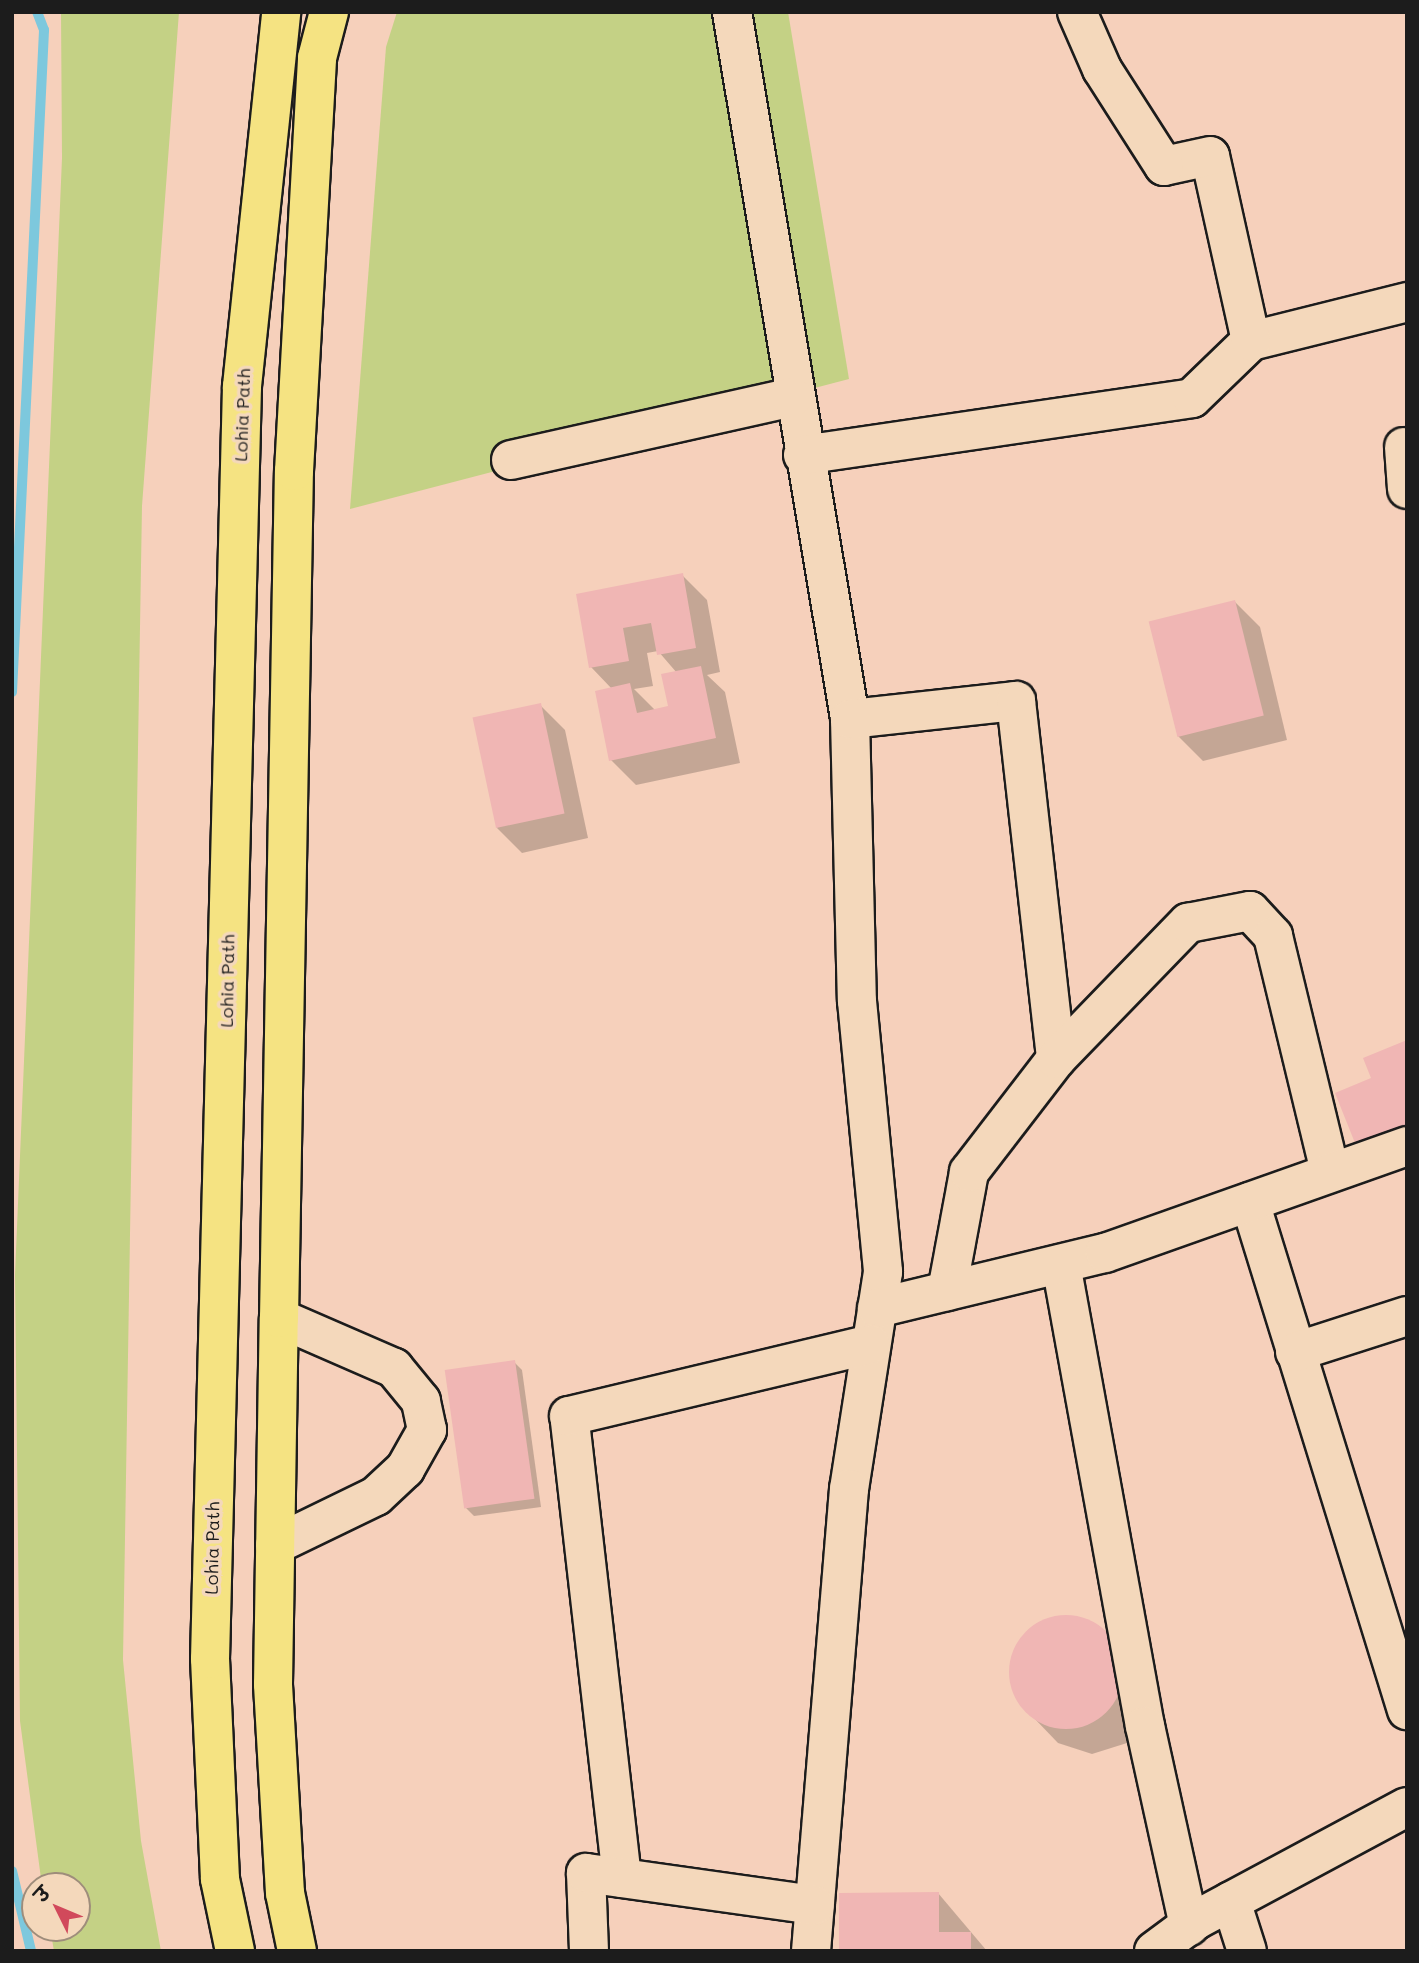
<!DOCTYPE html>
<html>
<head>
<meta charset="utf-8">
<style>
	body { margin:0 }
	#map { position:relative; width:1419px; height:1963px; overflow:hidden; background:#f6d0bb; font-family:Mali,"Playpen Sans Deva",sans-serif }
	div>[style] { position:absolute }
	.green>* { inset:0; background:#c4d185 }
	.shadow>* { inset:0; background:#0003 }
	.stream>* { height:10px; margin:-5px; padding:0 5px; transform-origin:5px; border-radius:5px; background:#7dc8dd }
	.building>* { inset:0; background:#f0b6b4; transform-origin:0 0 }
	.round { border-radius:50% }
	.roads { filter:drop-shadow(2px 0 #1c1c1c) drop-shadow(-2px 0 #1c1c1c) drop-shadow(0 2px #1c1c1c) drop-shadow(0 -2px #1c1c1c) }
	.minor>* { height:38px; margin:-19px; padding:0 19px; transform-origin:19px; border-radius:19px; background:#f4d8bb }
	.major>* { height:38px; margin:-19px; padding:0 19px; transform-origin:19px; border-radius:19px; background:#f5e382 }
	span { translate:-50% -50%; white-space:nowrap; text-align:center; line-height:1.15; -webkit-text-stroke:7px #f4d8bb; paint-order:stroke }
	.street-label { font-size:18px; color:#1c1c1c }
	.frame { position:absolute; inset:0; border:14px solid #1c1c1c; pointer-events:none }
	.north { position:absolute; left:21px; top:1872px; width:70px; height:70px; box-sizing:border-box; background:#f4d8bb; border:2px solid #9e8d7b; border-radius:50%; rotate:313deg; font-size:19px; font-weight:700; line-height:28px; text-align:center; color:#1c1c1c }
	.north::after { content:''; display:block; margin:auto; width:24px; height:32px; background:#d1495b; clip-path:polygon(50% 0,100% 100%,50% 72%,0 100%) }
</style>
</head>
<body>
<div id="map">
	<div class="green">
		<div style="clip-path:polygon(61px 12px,179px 12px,142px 506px,123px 1660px,141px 1841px,161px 1951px,54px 1951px,50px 1928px,77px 1928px,77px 1886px,42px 1886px,20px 1721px,15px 1275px,62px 158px)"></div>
		<div style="clip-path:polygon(397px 12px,788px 12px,849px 379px,350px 509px,386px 47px)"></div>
	</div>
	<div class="shadow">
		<div style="clip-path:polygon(evenodd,682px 575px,707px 600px,720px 672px,707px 675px,725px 692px,740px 763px,636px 785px,611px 760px,612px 689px,591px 667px,578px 595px,682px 575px,658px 651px,677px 673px,670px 707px,655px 710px,634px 689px,653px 686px,647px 653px,658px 651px)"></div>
		<div style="clip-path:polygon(1235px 602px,1260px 627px,1287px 740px,1203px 761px,1178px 736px)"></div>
		<div style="clip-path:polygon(540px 705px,565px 730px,588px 838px,522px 853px,497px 828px)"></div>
		<div style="clip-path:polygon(514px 1362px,522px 1370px,541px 1507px,474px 1516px,466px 1508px)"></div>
		<div style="clip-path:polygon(1074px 1616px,1108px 1632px,1133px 1657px,1140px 1729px,1127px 1743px,1092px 1754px,1058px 1743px,1033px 1717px,1013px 1688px,1010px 1671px,1022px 1637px,1036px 1624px)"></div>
		<div style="clip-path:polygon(938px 1893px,987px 1951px,841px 1951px)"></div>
	</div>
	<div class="stream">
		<div style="left:12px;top:692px;width:663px;rotate:-87.23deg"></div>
		<div style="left:44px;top:30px;width:19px;rotate:-111deg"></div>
		<div style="left:12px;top:1871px;width:82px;rotate:76.6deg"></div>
	</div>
	<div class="building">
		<div style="clip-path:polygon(683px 573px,696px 648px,657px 655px,651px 623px,623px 628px,629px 661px,589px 668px,576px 594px)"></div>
		<div style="left:1235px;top:600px;width:119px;height:89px;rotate:76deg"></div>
		<div style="clip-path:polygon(701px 666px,716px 738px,609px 761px,595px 691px,630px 683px,637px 713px,668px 706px,661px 674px)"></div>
		<div style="left:541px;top:703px;width:113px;height:70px;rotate:78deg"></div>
		<div style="clip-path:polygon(1407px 1040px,1407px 1128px,1357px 1148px,1335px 1093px,1371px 1078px,1363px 1058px)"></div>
		<div style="left:515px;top:1360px;width:140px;height:71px;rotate:82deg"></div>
		<div class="round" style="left:1009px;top:1615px;width:114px;height:114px"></div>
		<div style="clip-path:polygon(939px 1892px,939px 1932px,971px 1932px,971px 1951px,839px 1951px,839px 1893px)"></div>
	</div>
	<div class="roads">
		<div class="minor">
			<div style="left:732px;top:12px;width:717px;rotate:80.52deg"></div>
			<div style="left:850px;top:719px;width:282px;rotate:88.6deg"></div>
			<div style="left:857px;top:1001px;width:272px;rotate:84.5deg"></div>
			<div style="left:883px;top:1272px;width:220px;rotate:98.9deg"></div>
			<div style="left:849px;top:1489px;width:464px;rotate:94.7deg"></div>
			<div style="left:1251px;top:341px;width:161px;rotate:-14deg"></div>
			<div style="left:1404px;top:447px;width:42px;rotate:85.9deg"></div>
			<div style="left:803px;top:455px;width:393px;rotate:-8.3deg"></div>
			<div style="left:1192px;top:398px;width:82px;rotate:-44deg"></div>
			<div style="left:1251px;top:341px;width:189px;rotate:-102.5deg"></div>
			<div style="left:1210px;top:156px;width:47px;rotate:167.7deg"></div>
			<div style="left:1164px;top:166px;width:115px;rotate:-122.6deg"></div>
			<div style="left:1102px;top:69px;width:62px;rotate:-113.7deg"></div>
			<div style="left:511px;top:460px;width:289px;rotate:-12.6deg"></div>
			<div style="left:850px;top:719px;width:167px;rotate:-6.2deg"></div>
			<div style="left:1016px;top:701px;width:360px;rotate:83.6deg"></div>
			<div style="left:1250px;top:1202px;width:532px;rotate:72.83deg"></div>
			<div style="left:1061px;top:1264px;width:470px;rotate:79.7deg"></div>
			<div style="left:1145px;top:1726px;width:205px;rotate:77.6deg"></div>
			<div style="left:947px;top:1291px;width:121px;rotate:-79.5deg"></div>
			<div style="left:969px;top:1172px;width:143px;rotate:-52.4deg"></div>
			<div style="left:1056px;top:1059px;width:190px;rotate:-45.9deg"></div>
			<div style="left:1188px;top:923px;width:63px;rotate:-11deg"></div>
			<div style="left:1250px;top:911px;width:34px;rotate:47deg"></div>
			<div style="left:1273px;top:936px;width:243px;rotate:76.4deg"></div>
			<div style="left:877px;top:1308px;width:235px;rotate:-13.6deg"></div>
			<div style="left:1105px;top:1253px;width:320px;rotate:-19.5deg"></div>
			<div style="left:1295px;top:1352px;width:118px;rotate:-17.8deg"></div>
			<div style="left:275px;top:1545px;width:112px;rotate:-25.9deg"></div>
			<div style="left:376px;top:1496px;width:40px;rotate:-43deg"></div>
			<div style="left:405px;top:1469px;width:45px;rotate:-60.6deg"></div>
			<div style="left:427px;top:1430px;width:30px;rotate:-102deg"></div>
			<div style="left:421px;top:1401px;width:43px;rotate:-129.3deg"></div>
			<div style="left:394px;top:1368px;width:125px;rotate:-156.5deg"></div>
			<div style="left:622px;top:1878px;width:465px;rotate:-96.5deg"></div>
			<div style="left:569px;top:1416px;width:310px;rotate:-13.4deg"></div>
			<div style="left:1231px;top:1901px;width:52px;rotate:72.3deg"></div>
			<div style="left:589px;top:1951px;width:78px;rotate:-92.2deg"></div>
			<div style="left:586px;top:1873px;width:231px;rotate:8deg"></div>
			<div style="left:1154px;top:1951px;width:52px;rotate:-36.4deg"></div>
			<div style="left:1196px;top:1920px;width:239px;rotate:-28.2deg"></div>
		</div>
		<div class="major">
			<div style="left:235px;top:1951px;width:74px;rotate:-101.8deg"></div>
			<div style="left:220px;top:1879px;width:220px;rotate:-92.6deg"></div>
			<div style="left:210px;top:1659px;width:1273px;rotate:-88.56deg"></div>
			<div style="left:242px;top:386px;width:376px;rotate:-84deg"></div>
			<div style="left:297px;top:1951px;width:59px;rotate:-101.7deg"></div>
			<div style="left:285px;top:1893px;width:209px;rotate:-93.3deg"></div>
			<div style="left:273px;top:1684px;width:366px;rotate:-89.1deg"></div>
			<div style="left:279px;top:1318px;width:847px;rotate:-88.99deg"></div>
			<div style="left:294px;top:471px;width:414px;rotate:-86.8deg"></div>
			<div style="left:317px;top:58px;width:48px;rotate:-75.4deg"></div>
		</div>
	</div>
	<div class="street-label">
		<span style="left:242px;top:415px;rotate:-88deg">Lohia Path</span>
		<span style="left:227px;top:981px;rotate:-89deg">Lohia Path</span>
		<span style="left:212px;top:1548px;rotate:-89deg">Lohia Path</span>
	</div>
	<div class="frame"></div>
	<div class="north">उ</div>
</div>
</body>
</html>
